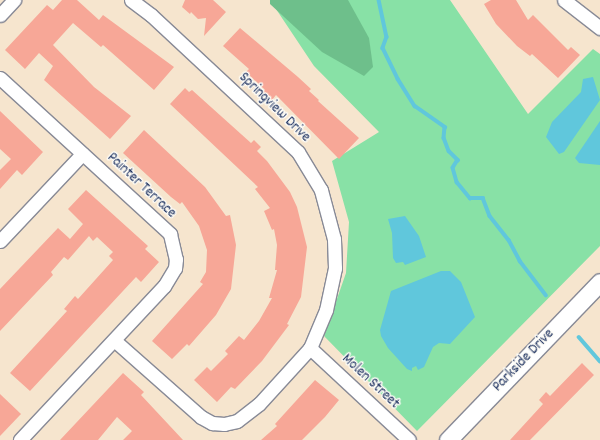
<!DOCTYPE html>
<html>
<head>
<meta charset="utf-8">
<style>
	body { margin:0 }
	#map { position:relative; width:600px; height:440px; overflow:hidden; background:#f6e5ce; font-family:Dekko,sans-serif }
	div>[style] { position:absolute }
	.green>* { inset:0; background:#88e1a6 }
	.forest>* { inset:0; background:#6ebf8b }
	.water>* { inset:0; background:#60c7dc }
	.stream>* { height:3.5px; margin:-1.75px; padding:0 1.75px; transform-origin:1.75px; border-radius:1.75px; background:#60c7dc }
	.building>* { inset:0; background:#f7a797 }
	.roads { filter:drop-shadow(1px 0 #888a96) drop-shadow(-1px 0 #888a96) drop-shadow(0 1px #888a96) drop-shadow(0 -1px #888a96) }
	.minor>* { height:13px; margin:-6.5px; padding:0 6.5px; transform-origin:6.5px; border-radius:6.5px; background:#fff }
	.major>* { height:17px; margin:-8.5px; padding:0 8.5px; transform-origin:8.5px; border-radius:8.5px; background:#fff }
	span { translate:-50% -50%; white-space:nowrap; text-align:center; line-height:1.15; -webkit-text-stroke:3px #fdfcf7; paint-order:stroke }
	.street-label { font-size:15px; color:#1b2f5e }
</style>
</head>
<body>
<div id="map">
	<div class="green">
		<div style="clip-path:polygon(270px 0,450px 0,528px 114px,593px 49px,600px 54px,600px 246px,417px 431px,324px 336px,346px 273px,349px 222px,332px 161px,379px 132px,314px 66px)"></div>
	</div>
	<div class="forest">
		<div style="clip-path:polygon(270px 0,348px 0,369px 38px,373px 67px,364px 76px,322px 52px,270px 4px)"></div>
	</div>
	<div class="water">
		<div style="clip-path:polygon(593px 77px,600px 100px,564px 152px,559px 154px,546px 137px,552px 122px,581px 92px,583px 79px)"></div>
		<div style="clip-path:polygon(600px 121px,600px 165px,579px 163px,575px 158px)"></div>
		<div style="clip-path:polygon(405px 216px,419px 236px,426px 257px,405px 265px,403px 262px,396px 263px,393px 258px,392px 233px,388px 219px)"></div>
		<div style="clip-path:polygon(441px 271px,450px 271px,461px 282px,475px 317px,450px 344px,439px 343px,433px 347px,424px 367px,418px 370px,416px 366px,412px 368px,412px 371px,407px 369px,388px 348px,381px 336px,380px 330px,391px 291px)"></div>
	</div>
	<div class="stream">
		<div style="left:379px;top:0;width:38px;rotate:78deg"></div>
		<div style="left:387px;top:37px;width:12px;rotate:110deg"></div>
		<div style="left:383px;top:48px;width:34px;rotate:64deg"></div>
		<div style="left:398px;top:79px;width:32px;rotate:58deg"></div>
		<div style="left:415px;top:106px;width:37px;rotate:35deg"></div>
		<div style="left:445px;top:127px;width:11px;rotate:95deg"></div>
		<div style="left:444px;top:138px;width:14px;rotate:69deg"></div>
		<div style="left:449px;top:151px;width:13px;rotate:45deg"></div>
		<div style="left:458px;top:160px;width:9px;rotate:122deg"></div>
		<div style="left:453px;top:168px;width:15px;rotate:74deg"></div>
		<div style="left:457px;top:182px;width:21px;rotate:51deg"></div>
		<div style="left:470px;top:198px;width:13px"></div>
		<div style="left:483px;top:198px;width:19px;rotate:69deg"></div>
		<div style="left:490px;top:216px;width:31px;rotate:52deg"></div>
		<div style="left:509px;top:240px;width:24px;rotate:62deg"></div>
		<div style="left:520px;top:261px;width:43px;rotate:52.6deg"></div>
		<div style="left:579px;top:337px;width:32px;rotate:49deg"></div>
	</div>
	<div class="building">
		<div style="clip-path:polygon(62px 0,77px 0,99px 20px,103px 15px,174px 67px,154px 90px,103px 45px,101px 47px,73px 23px,53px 45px,94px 87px,131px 116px,110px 139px,44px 80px,53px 66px,39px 53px,25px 69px,5px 50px,47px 5px,53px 10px)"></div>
		<div style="clip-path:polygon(185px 0,213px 0,226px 12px,204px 36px,206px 18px,198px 19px,191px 12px,190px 14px,182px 7px)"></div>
		<div style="clip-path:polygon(491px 0,516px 0,528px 20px,533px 15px,568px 50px,571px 47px,580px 55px,558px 78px,532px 54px,530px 56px,517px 46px,496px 24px,484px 4px)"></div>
		<div style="clip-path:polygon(240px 28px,298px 77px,311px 89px,309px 91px,319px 100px,318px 101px,359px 138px,339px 159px,276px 95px,272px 100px,263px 92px,265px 90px,246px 72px,249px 69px,223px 46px)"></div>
		<div style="clip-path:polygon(185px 88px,189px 92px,192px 90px,251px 143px,254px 140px,261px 147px,257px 151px,267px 161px,290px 192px,297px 207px,307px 247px,301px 297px,287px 324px,289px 325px,262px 361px,235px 389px,231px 387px,217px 402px,194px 380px,207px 367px,211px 371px,228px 354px,225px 351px,239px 336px,244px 340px,259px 321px,272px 298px,269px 298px,277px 270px,275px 270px,277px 245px,274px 229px,272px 230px,264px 211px,270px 208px,255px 189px,258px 187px,170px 104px)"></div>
		<div style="clip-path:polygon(0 111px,43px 152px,22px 175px,17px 170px,0 189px,0 170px,11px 159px,0 149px)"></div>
		<div style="clip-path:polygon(144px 130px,205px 187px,226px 216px,230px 215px,236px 245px,231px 289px,216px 315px,189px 346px,187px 344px,172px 359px,152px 341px,203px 284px,200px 282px,206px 272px,207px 250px,199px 226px,182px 202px,180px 204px,171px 197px,123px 153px)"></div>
		<div style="clip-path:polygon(86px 190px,148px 246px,145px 249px,159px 262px,141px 282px,136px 277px,30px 391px,10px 373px,67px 311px,64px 309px,75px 296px,78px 299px,113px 260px,109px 256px,113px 252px,97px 237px,93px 241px,89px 236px,68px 260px,64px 257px,51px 272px,53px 275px,0 331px,0 289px,58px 228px,70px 239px,83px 224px,68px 209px)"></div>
		<div style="clip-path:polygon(582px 363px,594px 375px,530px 440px,510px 440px,543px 404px,539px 400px,546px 392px,550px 396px)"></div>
		<div style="clip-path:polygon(123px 373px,144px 392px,141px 395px,183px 440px,123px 440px,132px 431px,117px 417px,98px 440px,60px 440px)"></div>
		<div style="clip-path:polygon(315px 380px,339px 400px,325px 417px,302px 440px,261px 440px,277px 426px,275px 424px)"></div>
		<div style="clip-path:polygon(0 394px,21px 414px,0 436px)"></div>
	</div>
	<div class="roads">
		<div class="minor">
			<div style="left:564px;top:0;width:46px;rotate:37.9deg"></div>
			<div style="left:0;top:15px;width:21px;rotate:-47deg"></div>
			<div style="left:0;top:78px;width:231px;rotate:42.5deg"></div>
			<div style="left:170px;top:234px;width:26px;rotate:77deg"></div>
			<div style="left:176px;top:259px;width:9px;rotate:96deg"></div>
			<div style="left:175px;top:268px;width:21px;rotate:121deg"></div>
			<div style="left:164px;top:286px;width:211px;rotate:133.1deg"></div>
			<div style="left:0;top:241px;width:120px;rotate:-46.7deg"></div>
			<div style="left:114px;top:340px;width:116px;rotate:41.5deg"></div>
			<div style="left:201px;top:417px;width:13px;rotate:29deg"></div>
			<div style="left:212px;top:423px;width:12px;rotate:5deg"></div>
			<div style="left:224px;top:424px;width:13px;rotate:-13deg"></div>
			<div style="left:237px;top:421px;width:28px;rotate:-38deg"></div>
			<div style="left:259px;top:404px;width:76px;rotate:-47.7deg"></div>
			<div style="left:310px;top:348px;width:41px;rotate:-67.2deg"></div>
			<div style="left:326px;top:310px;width:43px;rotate:-77.9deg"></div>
			<div style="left:335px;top:268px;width:29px;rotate:-92deg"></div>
			<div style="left:334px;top:239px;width:51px;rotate:-104.9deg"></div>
			<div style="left:321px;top:190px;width:44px;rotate:-121.2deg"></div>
			<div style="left:298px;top:152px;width:201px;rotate:-137deg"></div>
			<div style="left:151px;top:15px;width:25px;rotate:-143deg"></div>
			<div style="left:310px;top:348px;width:135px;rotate:42.9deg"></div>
		</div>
		<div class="major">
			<div style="left:448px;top:440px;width:219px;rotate:-46.1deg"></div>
		</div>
	</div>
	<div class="street-label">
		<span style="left:274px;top:108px;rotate:44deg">Springview Drive</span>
		<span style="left:141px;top:186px;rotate:43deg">Painter Terrace</span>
		<span style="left:524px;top:361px;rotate:-46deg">Parkside Drive</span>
		<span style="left:370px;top:382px;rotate:43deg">Molen Street</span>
	</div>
</div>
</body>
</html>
